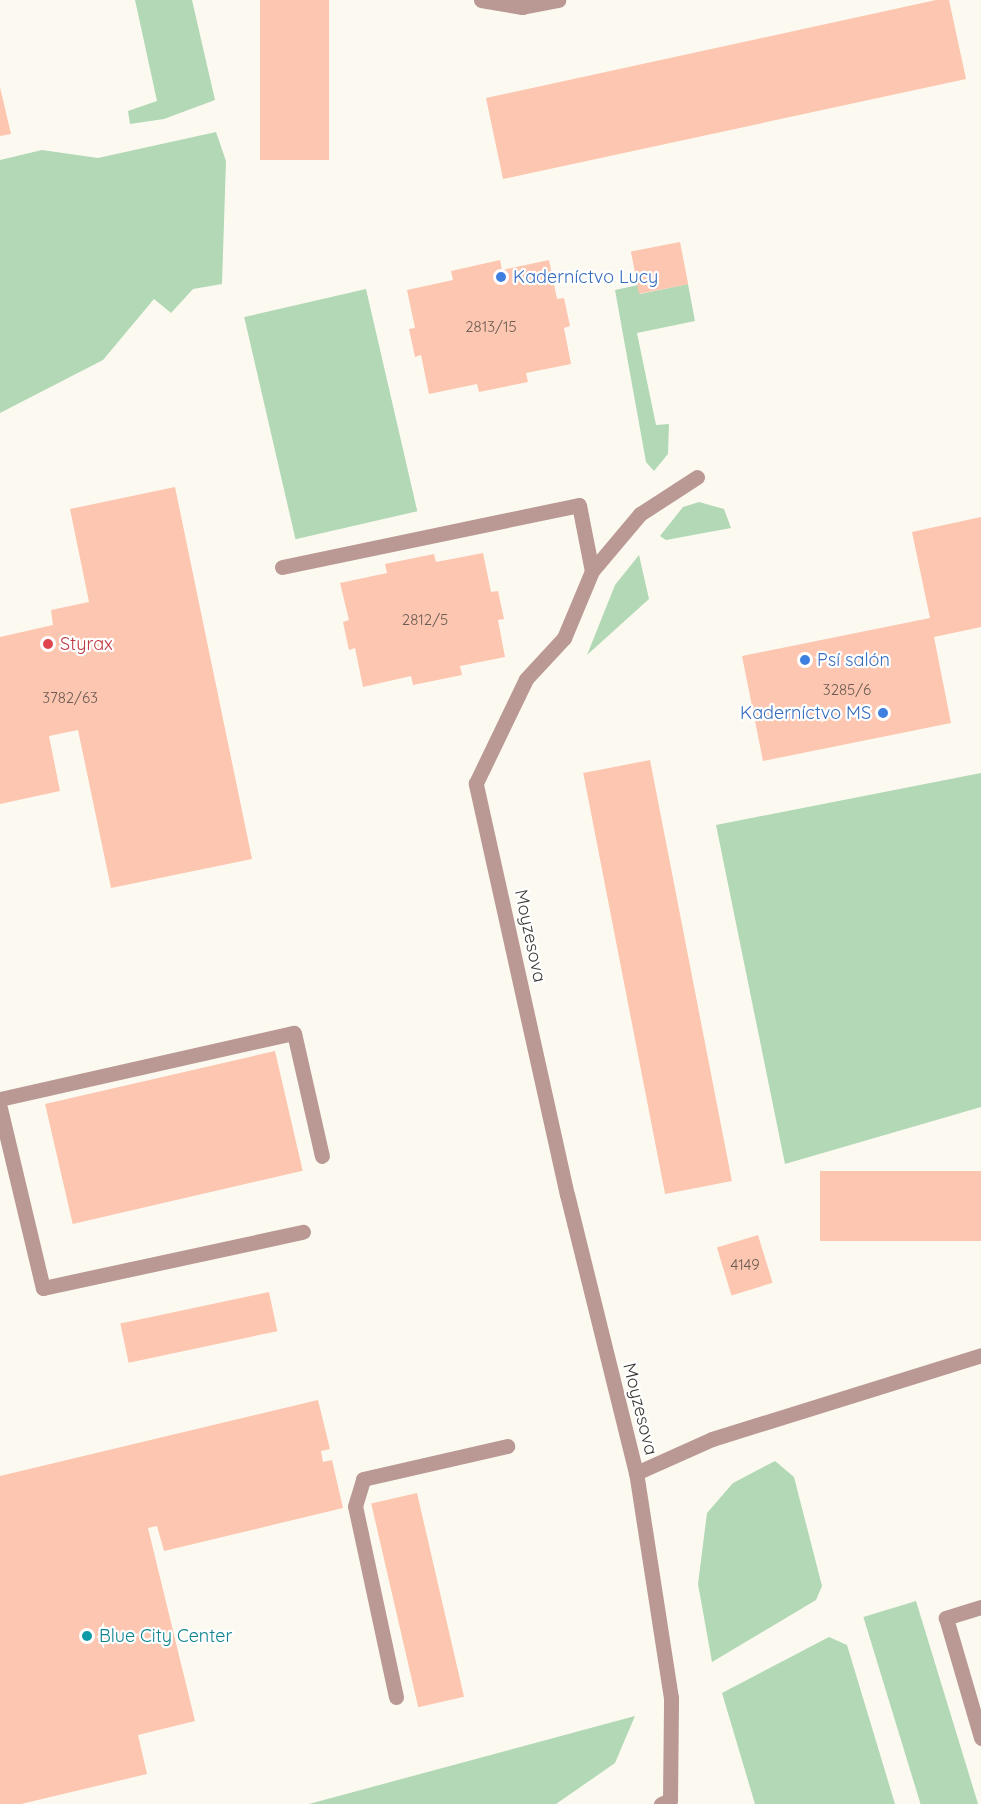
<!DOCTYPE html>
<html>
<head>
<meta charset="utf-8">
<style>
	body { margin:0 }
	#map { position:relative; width:981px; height:1804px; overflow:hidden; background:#fcfaf0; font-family:Quicksand,sans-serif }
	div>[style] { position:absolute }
	.green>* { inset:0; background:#b2d8b6; transform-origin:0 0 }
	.building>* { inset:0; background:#fdc6b0; transform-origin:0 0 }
	.minor>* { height:15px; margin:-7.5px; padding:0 7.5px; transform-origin:7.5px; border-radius:7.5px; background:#ba9995 }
	.dots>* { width:16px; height:16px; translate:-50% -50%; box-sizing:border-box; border:3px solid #fff; border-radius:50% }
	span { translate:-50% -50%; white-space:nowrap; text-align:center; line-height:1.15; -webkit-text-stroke:4.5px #fff; paint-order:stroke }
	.number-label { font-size:15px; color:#6a5c53 }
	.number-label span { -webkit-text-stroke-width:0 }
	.shop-label { font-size:18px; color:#366cbe }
	.left { translate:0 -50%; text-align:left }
	.right { translate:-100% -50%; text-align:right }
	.health-label { font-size:18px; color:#be3a42 }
	.street-label { font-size:18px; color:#393834 }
	.culture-label { font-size:18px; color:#0d838f }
</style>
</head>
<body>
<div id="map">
	<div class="green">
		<div style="clip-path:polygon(135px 0,192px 0,215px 100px,164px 119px,130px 124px,128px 111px,157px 101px)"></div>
		<div style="clip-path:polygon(216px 132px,226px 161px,222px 284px,193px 289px,171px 313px,154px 299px,103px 360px,0 413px,0 160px,42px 150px,98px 158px)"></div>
		<div style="clip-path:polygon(688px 284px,695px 321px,637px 333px,656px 425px,669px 424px,668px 454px,654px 471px,646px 462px,615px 290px,638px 285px,640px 294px)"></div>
		<div style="left:366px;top:289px;width:228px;height:125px;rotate:77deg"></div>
		<div style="clip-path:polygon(699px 502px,724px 509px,731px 528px,666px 540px,660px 536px,683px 507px)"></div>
		<div style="clip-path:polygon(639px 555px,649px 599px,587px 655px,615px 585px)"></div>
		<div style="clip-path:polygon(981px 773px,981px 1107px,785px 1164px,716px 825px)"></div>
		<div style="clip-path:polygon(775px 1461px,794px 1477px,822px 1586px,816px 1600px,712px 1662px,698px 1584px,707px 1513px,733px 1483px)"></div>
		<div style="left:916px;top:1601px;width:212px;height:55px;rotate:73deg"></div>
		<div style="clip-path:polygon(829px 1637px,847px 1645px,895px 1804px,755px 1804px,722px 1693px)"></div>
		<div style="clip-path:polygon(635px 1716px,615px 1763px,556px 1804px,309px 1804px)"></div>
	</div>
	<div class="building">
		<div style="left:260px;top:0;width:69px;height:160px"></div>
		<div style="clip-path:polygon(936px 0,949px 0,966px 79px,503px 179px,486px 98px)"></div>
		<div style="clip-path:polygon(0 87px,11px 134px,0 136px)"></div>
		<div style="left:680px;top:242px;width:43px;height:50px;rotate:79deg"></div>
		<div style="clip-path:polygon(500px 260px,502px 270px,549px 260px,557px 299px,564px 298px,570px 326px,564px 328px,571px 364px,526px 373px,528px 382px,479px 392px,477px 384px,429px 394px,421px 355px,415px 357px,409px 329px,415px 328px,407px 290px,453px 280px,451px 271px)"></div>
		<div style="clip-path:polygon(175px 487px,252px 859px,111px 888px,78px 730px,49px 736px,60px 791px,0 804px,0 637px,53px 625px,51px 610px,89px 602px,70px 509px)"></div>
		<div style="clip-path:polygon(981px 517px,981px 627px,934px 637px,951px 723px,763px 761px,742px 656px,930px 618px,912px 532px)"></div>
		<div style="clip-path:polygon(483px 553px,491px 592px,498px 591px,504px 619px,498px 620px,505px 657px,460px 666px,462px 675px,413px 685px,411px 676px,363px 687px,355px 648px,349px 650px,347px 641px,343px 622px,349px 620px,340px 583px,387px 573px,385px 564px,434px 554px,436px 562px)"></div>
		<div style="left:650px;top:760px;width:429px;height:68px;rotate:79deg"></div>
		<div style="left:275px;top:1051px;width:123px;height:236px;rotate:77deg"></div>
		<div style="left:981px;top:1171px;width:70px;height:161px;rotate:90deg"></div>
		<div style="left:758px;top:1235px;width:50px;height:43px;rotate:73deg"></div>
		<div style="left:269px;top:1292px;width:40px;height:152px;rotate:78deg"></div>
		<div style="clip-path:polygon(318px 1400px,330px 1449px,321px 1451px,323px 1462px,332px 1460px,343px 1508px,164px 1551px,157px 1526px,148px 1528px,195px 1721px,138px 1735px,147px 1774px,21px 1804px,0 1804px,0 1476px)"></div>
		<div style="left:417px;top:1493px;width:209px;height:47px;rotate:77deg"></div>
	</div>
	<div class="minor">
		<div style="left:481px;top:0;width:42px;rotate:9.7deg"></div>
		<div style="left:522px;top:7px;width:37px;rotate:-11deg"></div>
		<div style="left:282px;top:567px;width:303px;rotate:-11.8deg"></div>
		<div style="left:579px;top:505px;width:67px;rotate:78.9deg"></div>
		<div style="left:0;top:1099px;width:301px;rotate:-12.7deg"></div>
		<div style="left:294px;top:1033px;width:126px;rotate:77.2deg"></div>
		<div style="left:0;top:1108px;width:185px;rotate:76.6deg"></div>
		<div style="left:43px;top:1288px;width:266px;rotate:-12.2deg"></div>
		<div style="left:636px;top:1473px;width:286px;rotate:-103.9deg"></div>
		<div style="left:567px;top:1195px;width:422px;rotate:-102.5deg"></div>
		<div style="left:476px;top:783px;width:115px;rotate:-64.3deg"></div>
		<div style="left:526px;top:679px;width:56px;rotate:-47.2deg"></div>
		<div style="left:564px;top:638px;width:73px;rotate:-67.3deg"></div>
		<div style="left:592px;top:571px;width:75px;rotate:-49.9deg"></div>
		<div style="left:640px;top:514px;width:68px;rotate:-33deg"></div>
		<div style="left:981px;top:1607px;width:37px;rotate:163deg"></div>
		<div style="left:946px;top:1618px;width:125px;rotate:73.7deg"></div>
		<div style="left:396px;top:1697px;width:195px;rotate:-102.1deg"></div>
		<div style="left:355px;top:1506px;width:28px;rotate:-73deg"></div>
		<div style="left:363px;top:1479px;width:148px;rotate:-12.9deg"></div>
		<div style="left:661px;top:1804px;width:10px;rotate:-24deg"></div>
		<div style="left:670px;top:1800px;width:102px;rotate:-89.4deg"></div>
		<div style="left:671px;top:1698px;width:228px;rotate:-98.8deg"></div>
		<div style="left:636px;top:1473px;width:83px;rotate:-24.1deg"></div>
		<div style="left:712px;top:1439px;width:282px;rotate:-17.3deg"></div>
	</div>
	<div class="dots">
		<div style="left:501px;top:277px;background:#3f7fe0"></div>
		<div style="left:48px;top:644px;background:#e0444e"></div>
		<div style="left:805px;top:660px;background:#3f7fe0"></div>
		<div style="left:883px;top:713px;background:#3f7fe0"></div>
		<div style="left:87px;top:1636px;background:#0f9aa8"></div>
	</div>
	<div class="number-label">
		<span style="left:491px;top:327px">2813/15</span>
		<span style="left:425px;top:620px">2812/5</span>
		<span style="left:847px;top:690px">3285/6</span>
		<span style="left:70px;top:698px">3782/63</span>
		<span style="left:745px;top:1265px">4149</span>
	</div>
	<div class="shop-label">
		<span class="left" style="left:513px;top:277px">Kaderníctvo Lucy</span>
		<span class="left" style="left:817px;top:660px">Psí salón</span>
		<span class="right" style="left:871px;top:713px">Kaderníctvo MS</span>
	</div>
	<div class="health-label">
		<span class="left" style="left:60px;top:644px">Styrax</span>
	</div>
	<div class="street-label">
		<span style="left:530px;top:936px;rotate:78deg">Moyzesova</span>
		<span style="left:640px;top:1409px;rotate:76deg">Moyzesova</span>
	</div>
	<div class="culture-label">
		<span class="left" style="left:99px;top:1636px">Blue City Center</span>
	</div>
</div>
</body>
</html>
